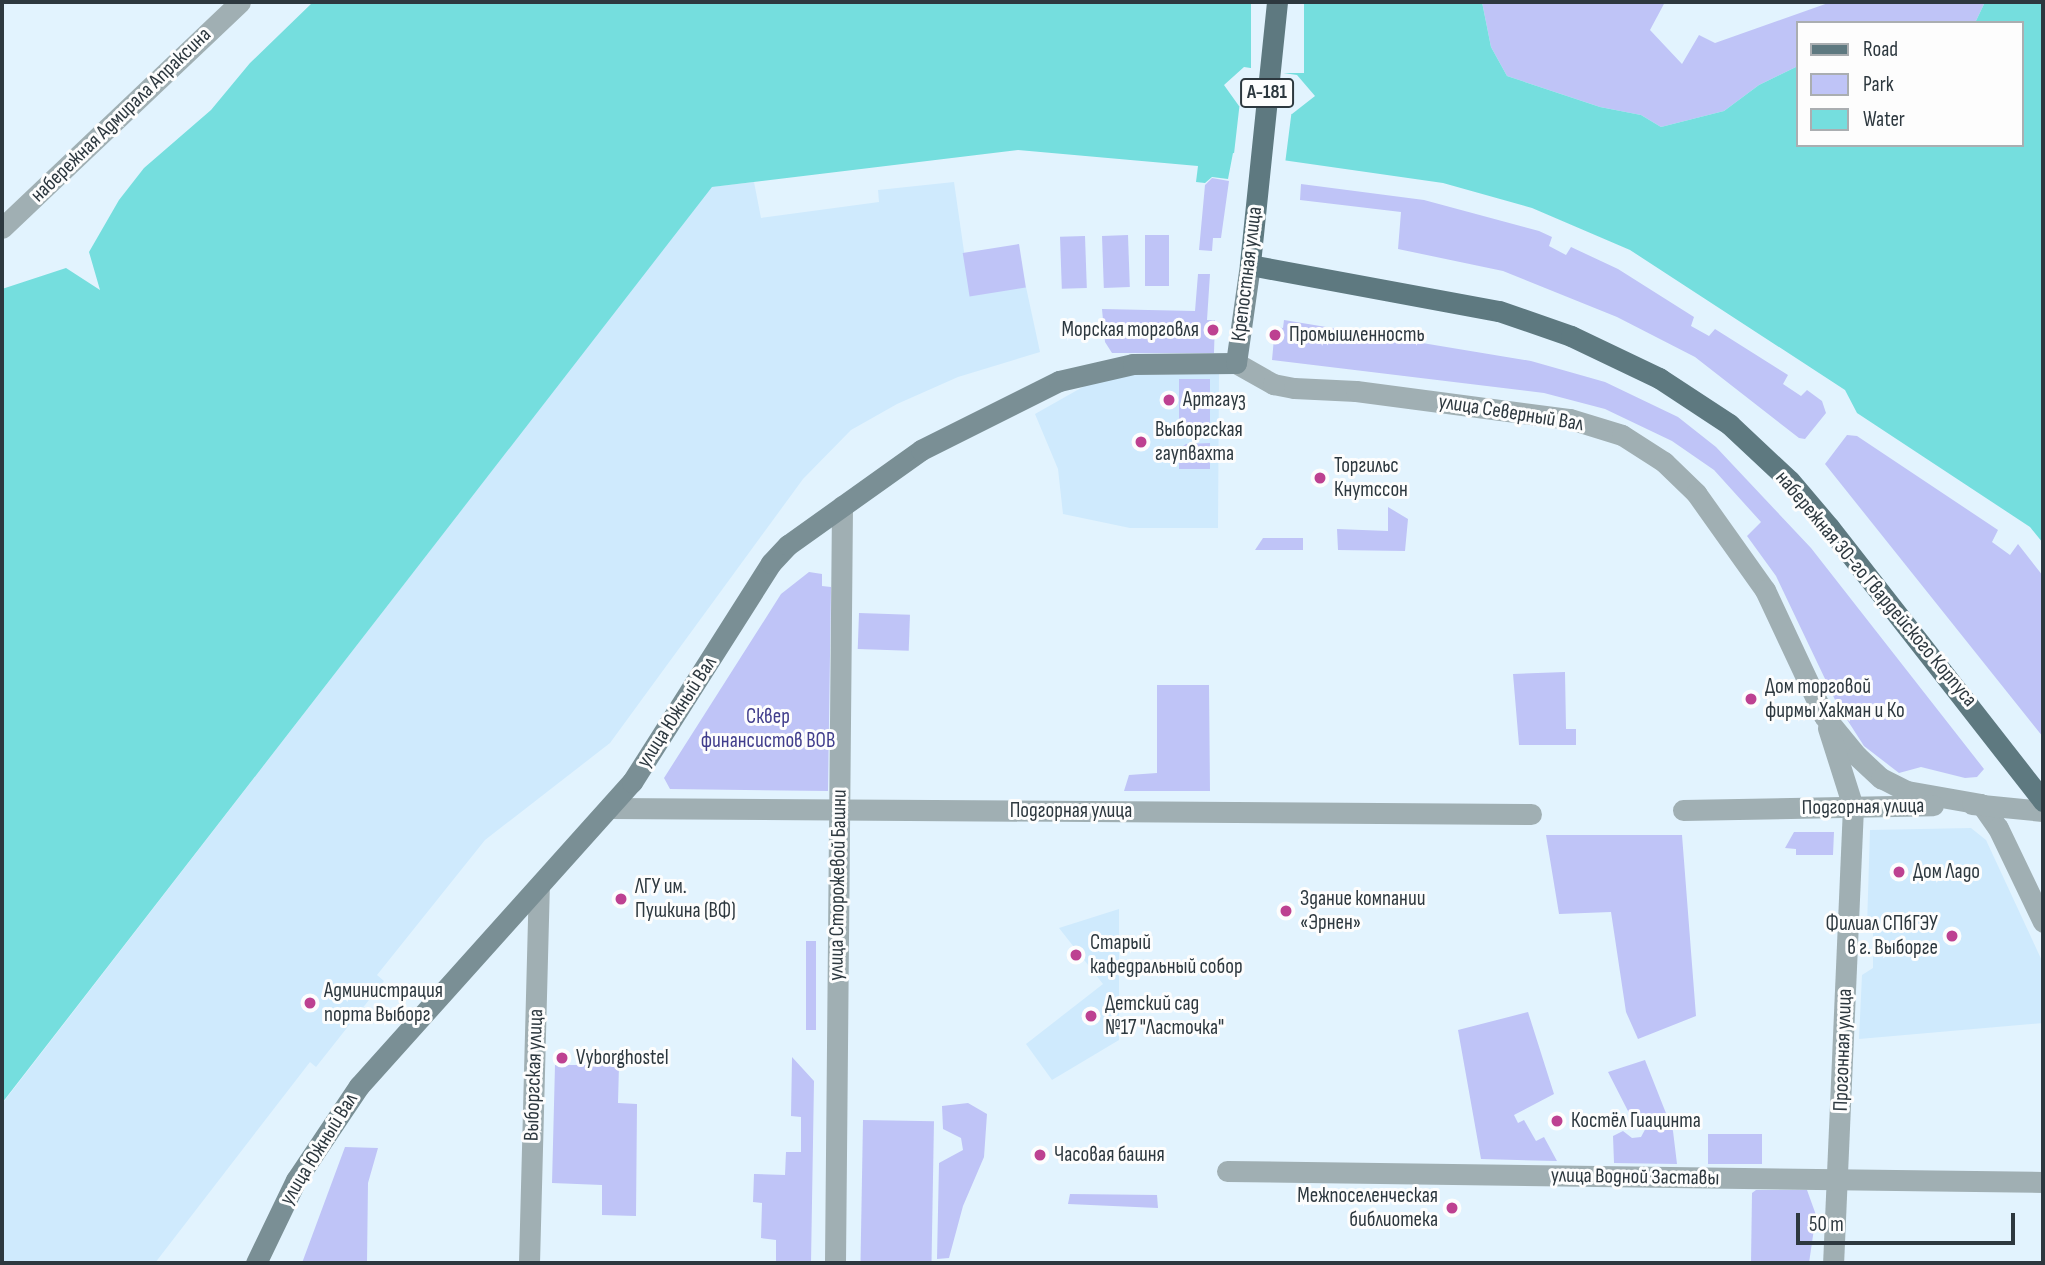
<!DOCTYPE html>
<html>
<head>
<meta charset="utf-8">
<style>
	body { margin:0 }
	#map { position:relative; width:2045px; height:1265px; overflow:hidden; background:#e2f3fe; font-family:"Sofia Sans Condensed",sans-serif }
	div>[style] { position:absolute }
	.built>* { inset:0; background:#cfeafd }
	.green>* { inset:0; background:#bfc4f7; transform-origin:0 0 }
	.water>* { inset:0; background:#75dede }
	.pier>* { inset:0; background:#e2f3fe; transform-origin:0 0 }
	.street>* { height:21px; margin:-10.5px; padding:0 10.5px; transform-origin:10.5px; border-radius:10.5px; background:#a0afb3 }
	.secondary>* { height:21px; margin:-10.5px; padding:0 10.5px; transform-origin:10.5px; border-radius:10.5px; background:#7a8f95 }
	.primary>* { height:21px; margin:-10.5px; padding:0 10.5px; transform-origin:10.5px; border-radius:10.5px; background:#5e7980 }
	.dots>* { width:19px; height:19px; translate:-50% -50%; box-sizing:border-box; border:4px solid #fdfdfd; border-radius:50% }
	span { translate:-50% -50%; white-space:nowrap; text-align:center; line-height:1.15; -webkit-text-stroke:6px #fdfdfd; paint-order:stroke }
	.shield-label span { padding:2px 5px; background:#fdfdfd; border:2px solid; border-radius:5px; -webkit-text-stroke-width:0 }
	.shield-label { font-size:19px; color:#2d383f; font-weight:700 }
	.street-label { font-size:21px; color:#2d383f }
	.poi-label { font-size:21px; color:#2d383f }
	.right { translate:-100% -50%; text-align:right }
	.left { translate:0 -50%; text-align:left }
	.park-label { font-size:21px; color:#403d8c }
	.frame { position:absolute; inset:0; border:4px solid #2d383f; pointer-events:none }
	.legend { position:absolute; left:1796px; top:21px; width:228px; height:126px; box-sizing:border-box; background:#fdfdfd; border:2px solid #aaaeb1; margin:0; padding:9px 12px; list-style:none; font-size:21px; color:#2d383f }
	.legend li { display:flex; align-items:center; gap:14px; height:35px }
	.legend b { width:35px; border:2px solid #aaaeb1 }
	.scale { position:absolute; left:1796px; top:1213px; width:219px; height:32px; box-sizing:border-box; border:4px solid #2d383f; border-top:0; padding-left:9px; font-size:21px; line-height:24px; white-space:nowrap; color:#2d383f; -webkit-text-stroke:5px #fdfdfd; paint-order:stroke }
</style>
</head>
<body>
<div id="map">
	<div class="built">
		<div style="clip-path:polygon(754px 182px,761px 218px,879px 202px,878px 190px,954px 182px,970px 293px,1026px 287px,1040px 352px,958px 377px,897px 404px,851px 430px,803px 479px,610px 743px,485px 840px,377px 975px,384px 981px,316px 1067px,310px 1062px,155px 1263px,2px 1263px,2px 1104px,711px 187px)"></div>
		<div style="clip-path:polygon(1219px 374px,1218px 528px,1130px 528px,1063px 514px,1058px 469px,1035px 414px,1104px 375px)"></div>
		<div style="clip-path:polygon(1971px 828px,1986px 840px,2043px 963px,2043px 1023px,1859px 1039px,1862px 975px,1873px 968px,1873px 933px,1867px 926px,1870px 830px)"></div>
		<div style="clip-path:polygon(1119px 909px,1119px 1040px,1052px 1080px,1026px 1044px,1103px 984px,1059px 928px)"></div>
	</div>
	<div class="green">
		<div style="clip-path:polygon(1482px 2px,1665px 2px,1650px 30px,1682px 64px,1699px 35px,1715px 43px,1831px 2px,1985px 2px,1975px 23px,1798px 23px,1798px 66px,1759px 85px,1724px 111px,1661px 127px,1641px 115px,1600px 107px,1507px 76px,1491px 47px)"></div>
		<div style="clip-path:polygon(1212px 178px,1229px 181px,1221px 238px,1213px 238px,1212px 251px,1199px 250px,1205px 185px)"></div>
		<div style="clip-path:polygon(1301px 184px,1424px 200px,1539px 231px,1552px 237px,1549px 246px,1566px 255px,1571px 247px,1618px 269px,1694px 317px,1691px 326px,1709px 336px,1715px 329px,1788px 375px,1783px 384px,1801px 396px,1807px 390px,1822px 401px,1826px 413px,1805px 439px,1799px 438px,1695px 357px,1617px 317px,1503px 271px,1398px 249px,1401px 212px,1300px 200px)"></div>
		<div style="left:1128px;top:235px;width:52px;height:26px;rotate:88deg"></div>
		<div style="left:1145px;top:235px;width:24px;height:51px"></div>
		<div style="left:1085px;top:236px;width:52px;height:25px;rotate:88deg"></div>
		<div style="left:1019px;top:244px;width:44px;height:57px;rotate:81deg"></div>
		<div style="clip-path:polygon(1198px 274px,1210px 274px,1207px 320px,1215px 320px,1214px 353px,1112px 353px,1105px 342px,1102px 309px,1195px 311px)"></div>
		<div style="clip-path:polygon(1284px 320px,1531px 361px,1605px 382px,1678px 417px,1716px 447px,1811px 548px,1984px 769px,1977px 777px,1965px 778px,1921px 767px,1899px 773px,1864px 746px,1837px 704px,1776px 576px,1747px 536px,1761px 522px,1714px 470px,1672px 441px,1605px 409px,1544px 393px,1272px 360px,1275px 327px,1283px 328px)"></div>
		<div style="clip-path:polygon(1179px 379px,1210px 379px,1210px 435px,1186px 435px,1179px 430px)"></div>
		<div style="clip-path:polygon(1847px 435px,1857px 436px,1998px 530px,1992px 542px,2010px 555px,2018px 544px,2043px 576px,2043px 737px,1825px 464px)"></div>
		<div style="clip-path:polygon(1210px 443px,1210px 469px,1179px 469px,1179px 449px,1186px 444px)"></div>
		<div style="clip-path:polygon(1388px 507px,1408px 519px,1405px 551px,1338px 550px,1337px 529px,1388px 531px)"></div>
		<div style="clip-path:polygon(1263px 538px,1303px 538px,1303px 550px,1255px 550px)"></div>
		<div style="clip-path:polygon(809px 572px,822px 574px,822px 586px,831px 587px,828px 791px,670px 789px,664px 778px,781px 594px)"></div>
		<div style="left:859px;top:613px;width:51px;height:36px;rotate:2deg"></div>
		<div style="clip-path:polygon(1565px 672px,1566px 729px,1576px 729px,1576px 745px,1519px 745px,1513px 674px)"></div>
		<div style="clip-path:polygon(1157px 685px,1209px 685px,1210px 791px,1124px 791px,1129px 775px,1157px 773px)"></div>
		<div style="clip-path:polygon(1794px 832px,1834px 832px,1833px 855px,1796px 855px,1796px 849px,1785px 848px)"></div>
		<div style="clip-path:polygon(1546px 835px,1682px 835px,1696px 1016px,1638px 1039px,1626px 1012px,1611px 912px,1559px 914px)"></div>
		<div style="left:806px;top:941px;width:10px;height:89px"></div>
		<div style="clip-path:polygon(1528px 1012px,1554px 1094px,1514px 1115px,1518px 1123px,1524px 1120px,1536px 1141px,1544px 1137px,1557px 1161px,1481px 1159px,1458px 1030px)"></div>
		<div style="clip-path:polygon(792px 1057px,814px 1081px,811px 1263px,776px 1263px,776px 1240px,761px 1238px,762px 1203px,753px 1202px,754px 1174px,785px 1175px,786px 1152px,801px 1152px,801px 1117px,791px 1116px)"></div>
		<div style="clip-path:polygon(1645px 1060px,1673px 1131px,1677px 1164px,1614px 1163px,1613px 1136px,1623px 1131px,1632px 1138px,1641px 1137px,1648px 1124px,1639px 1113px,1629px 1113px,1608px 1072px)"></div>
		<div style="clip-path:polygon(555px 1065px,619px 1065px,618px 1103px,637px 1104px,636px 1216px,602px 1215px,602px 1185px,552px 1183px)"></div>
		<div style="clip-path:polygon(968px 1103px,987px 1114px,984px 1157px,963px 1206px,949px 1258px,937px 1259px,939px 1163px,963px 1150px,961px 1138px,943px 1129px,942px 1106px)"></div>
		<div style="left:863px;top:1120px;width:71px;height:141px;rotate:1deg"></div>
		<div style="left:1708px;top:1134px;width:54px;height:30px"></div>
		<div style="clip-path:polygon(345px 1147px,378px 1148px,368px 1183px,367px 1263px,302px 1263px)"></div>
		<div style="clip-path:polygon(1756px 1190px,1807px 1190px,1816px 1215px,1809px 1263px,1751px 1263px,1752px 1193px)"></div>
		<div style="clip-path:polygon(1070px 1194px,1157px 1195px,1158px 1208px,1068px 1204px)"></div>
	</div>
	<div class="water">
		<div style="clip-path:polygon(evenodd,313px 2px,1482px 2px,1491px 47px,1507px 76px,1600px 107px,1641px 115px,1661px 127px,1724px 111px,1759px 85px,1798px 66px,1798px 145px,2022px 145px,2022px 23px,1975px 23px,1985px 2px,2043px 2px,2043px 543px,2030px 527px,1857px 413px,1845px 390px,1630px 250px,1532px 208px,1443px 183px,1233px 153px,1228px 179px,1212px 177px,1205px 183px,1196px 182px,1198px 166px,1018px 150px,712px 187px,2px 1103px,2px 289px,66px 268px,100px 290px,89px 252px,119px 200px,144px 168px,211px 110px,250px 63px,313px 2px,1244px 67px,1297px 75px,1315px 96px,1292px 114px,1239px 106px,1224px 85px,1244px 67px)"></div>
	</div>
	<div class="pier">
		<div style="left:1251px;top:2px;width:53px;height:71px"></div>
		<div style="clip-path:polygon(1240px 101px,1292px 109px,1285px 164px,1235px 157px,1231px 180px)"></div>
	</div>
	<div class="street">
		<div style="left:2px;top:228px;width:328px;rotate:-43.5deg"></div>
		<div style="left:1236px;top:363px;width:43px;rotate:29.6deg"></div>
		<div style="left:1273px;top:384px;width:21px;rotate:11deg"></div>
		<div style="left:1294px;top:388px;width:62px;rotate:2.8deg"></div>
		<div style="left:1356px;top:391px;width:216px;rotate:7.5deg"></div>
		<div style="left:1570px;top:419px;width:54px;rotate:17.1deg"></div>
		<div style="left:1622px;top:435px;width:50px;rotate:32.7deg"></div>
		<div style="left:1664px;top:462px;width:45px;rotate:44.1deg"></div>
		<div style="left:1696px;top:493px;width:119px;rotate:54.6deg"></div>
		<div style="left:1765px;top:590px;width:139px;rotate:64.9deg"></div>
		<div style="left:1824px;top:716px;width:52px;rotate:50.5deg"></div>
		<div style="left:1857px;top:756px;width:33px;rotate:43deg"></div>
		<div style="left:1881px;top:778px;width:29px;rotate:27deg"></div>
		<div style="left:1907px;top:791px;width:75px;rotate:10deg"></div>
		<div style="left:1981px;top:804px;width:29px;rotate:55deg"></div>
		<div style="left:1998px;top:828px;width:104px;rotate:64.4deg"></div>
		<div style="left:1828px;top:728px;width:83px;rotate:72.4deg"></div>
		<div style="left:1853px;top:807px;width:456px;rotate:92.5deg"></div>
		<div style="left:1972px;top:804px;width:71px;rotate:5.6deg"></div>
		<div style="left:611px;top:808px;width:920px;rotate:0.37deg"></div>
		<div style="left:1683px;top:810px;width:250px;rotate:-1.1deg"></div>
		<div style="left:1227px;top:1171px;width:816px;rotate:0.77deg"></div>
		<div style="left:529px;top:1263px;width:376px;rotate:-88.5deg"></div>
		<div style="left:835px;top:1263px;width:757px;rotate:-89.47deg"></div>
	</div>
	<div class="secondary">
		<div style="left:256px;top:1263px;width:92px;rotate:-64.3deg"></div>
		<div style="left:296px;top:1180px;width:113px;rotate:-56.2deg"></div>
		<div style="left:359px;top:1086px;width:409px;rotate:-48.1deg"></div>
		<div style="left:632px;top:782px;width:259px;rotate:-57.6deg"></div>
		<div style="left:771px;top:563px;width:25px;rotate:-47deg"></div>
		<div style="left:788px;top:545px;width:163px;rotate:-35.5deg"></div>
		<div style="left:921px;top:450px;width:154px;rotate:-26.6deg"></div>
		<div style="left:1059px;top:381px;width:76px;rotate:-12.9deg"></div>
		<div style="left:1133px;top:364px;width:103px;rotate:-0.6deg"></div>
		<div style="left:1236px;top:363px;width:99px;rotate:-81.9deg"></div>
	</div>
	<div class="primary">
		<div style="left:1277px;top:2px;width:264px;rotate:95.9deg"></div>
		<div style="left:1250px;top:265px;width:253px;rotate:10.5deg"></div>
		<div style="left:1499px;top:311px;width:76px;rotate:19.1deg"></div>
		<div style="left:1571px;top:336px;width:98px;rotate:25.5deg"></div>
		<div style="left:1659px;top:378px;width:84px;rotate:33.3deg"></div>
		<div style="left:1729px;top:424px;width:83px;rotate:43.1deg"></div>
		<div style="left:1790px;top:481px;width:60px;rotate:49.7deg"></div>
		<div style="left:1829px;top:527px;width:348px;rotate:52deg"></div>
	</div>
	<div class="dots">
		<div style="left:1213px;top:330px;background:#bd4191"></div>
		<div style="left:1275px;top:335px;background:#bd4191"></div>
		<div style="left:1169px;top:400px;background:#bd4191"></div>
		<div style="left:1141px;top:442px;background:#bd4191"></div>
		<div style="left:1320px;top:478px;background:#bd4191"></div>
		<div style="left:1751px;top:699px;background:#bd4191"></div>
		<div style="left:1899px;top:872px;background:#bd4191"></div>
		<div style="left:621px;top:899px;background:#bd4191"></div>
		<div style="left:1286px;top:911px;background:#bd4191"></div>
		<div style="left:1952px;top:936px;background:#bd4191"></div>
		<div style="left:1076px;top:955px;background:#bd4191"></div>
		<div style="left:310px;top:1003px;background:#bd4191"></div>
		<div style="left:1091px;top:1016px;background:#bd4191"></div>
		<div style="left:562px;top:1058px;background:#bd4191"></div>
		<div style="left:1557px;top:1121px;background:#bd4191"></div>
		<div style="left:1040px;top:1155px;background:#bd4191"></div>
		<div style="left:1452px;top:1208px;background:#bd4191"></div>
	</div>
	<div class="shield-label">
		<span style="left:1267px;top:93px">А-181</span>
	</div>
	<div class="street-label">
		<span style="left:121px;top:115px;rotate:-44deg">набережная Адмирала Апраксина</span>
		<span style="left:1247px;top:274px;rotate:-83deg">Крепостная улица</span>
		<span style="left:1511px;top:413px;rotate:9deg">улица Северный Вал</span>
		<span style="left:1876px;top:589px;rotate:50deg">набережная 30-го Гвардейского Корпуса</span>
		<span style="left:677px;top:712px;rotate:-57deg">улица Южный Вал</span>
		<span style="left:1863px;top:807px;rotate:-1deg">Подгорная улица</span>
		<span style="left:1071px;top:811px">Подгорная улица</span>
		<span style="left:838px;top:885px;rotate:-89deg">улица Сторожевой Башни</span>
		<span style="left:1843px;top:1050px;rotate:-88deg">Прогонная улица</span>
		<span style="left:534px;top:1075px;rotate:-88deg">Выборгская улица</span>
		<span style="left:319px;top:1149px;rotate:-58deg">улица Южный Вал</span>
		<span style="left:1635px;top:1177px;rotate:1deg">улица Водной Заставы</span>
	</div>
	<div class="poi-label">
		<span class="right" style="left:1199px;top:330px">Морская торговля</span>
		<span class="left" style="left:1289px;top:335px">Промышленность</span>
		<span class="left" style="left:1183px;top:400px">Артгауз</span>
		<span class="left" style="left:1155px;top:442px">Выборгская<br>гаупвахта</span>
		<span class="left" style="left:1334px;top:478px">Торгильс<br>Кнутссон</span>
		<span class="left" style="left:1765px;top:699px">Дом торговой<br>фирмы Хакман и Ко</span>
		<span class="left" style="left:1913px;top:872px">Дом Ладо</span>
		<span class="left" style="left:635px;top:899px">ЛГУ им.<br>Пушкина (ВФ)</span>
		<span class="left" style="left:1300px;top:911px">Здание компании<br>«Эрнен»</span>
		<span class="right" style="left:1938px;top:936px">Филиал СПбГЭУ<br>в г. Выборге</span>
		<span class="left" style="left:1090px;top:955px">Старый<br>кафедральный собор</span>
		<span class="left" style="left:324px;top:1003px">Администрация<br>порта Выборг</span>
		<span class="left" style="left:1105px;top:1016px">Детский сад<br>№17 "Ласточка"</span>
		<span class="left" style="left:576px;top:1058px">Vyborghostel</span>
		<span class="left" style="left:1571px;top:1121px">Костёл Гиацинта</span>
		<span class="left" style="left:1054px;top:1155px">Часовая башня</span>
		<span class="right" style="left:1438px;top:1208px">Межпоселенческая<br>библиотека</span>
	</div>
	<div class="park-label">
		<span style="left:768px;top:729px">Сквер<br>финансистов ВОВ</span>
	</div>
	<div class="frame"></div>
	<ul class="legend">
	<li><b style="height:9px;background:#5e7980"></b>Road</li>
	<li><b style="height:19px;background:#bfc4f7"></b>Park</li>
	<li><b style="height:19px;background:#75dede"></b>Water</li>
	</ul>
	<div class="scale">50 m</div>
</div>
</body>
</html>
